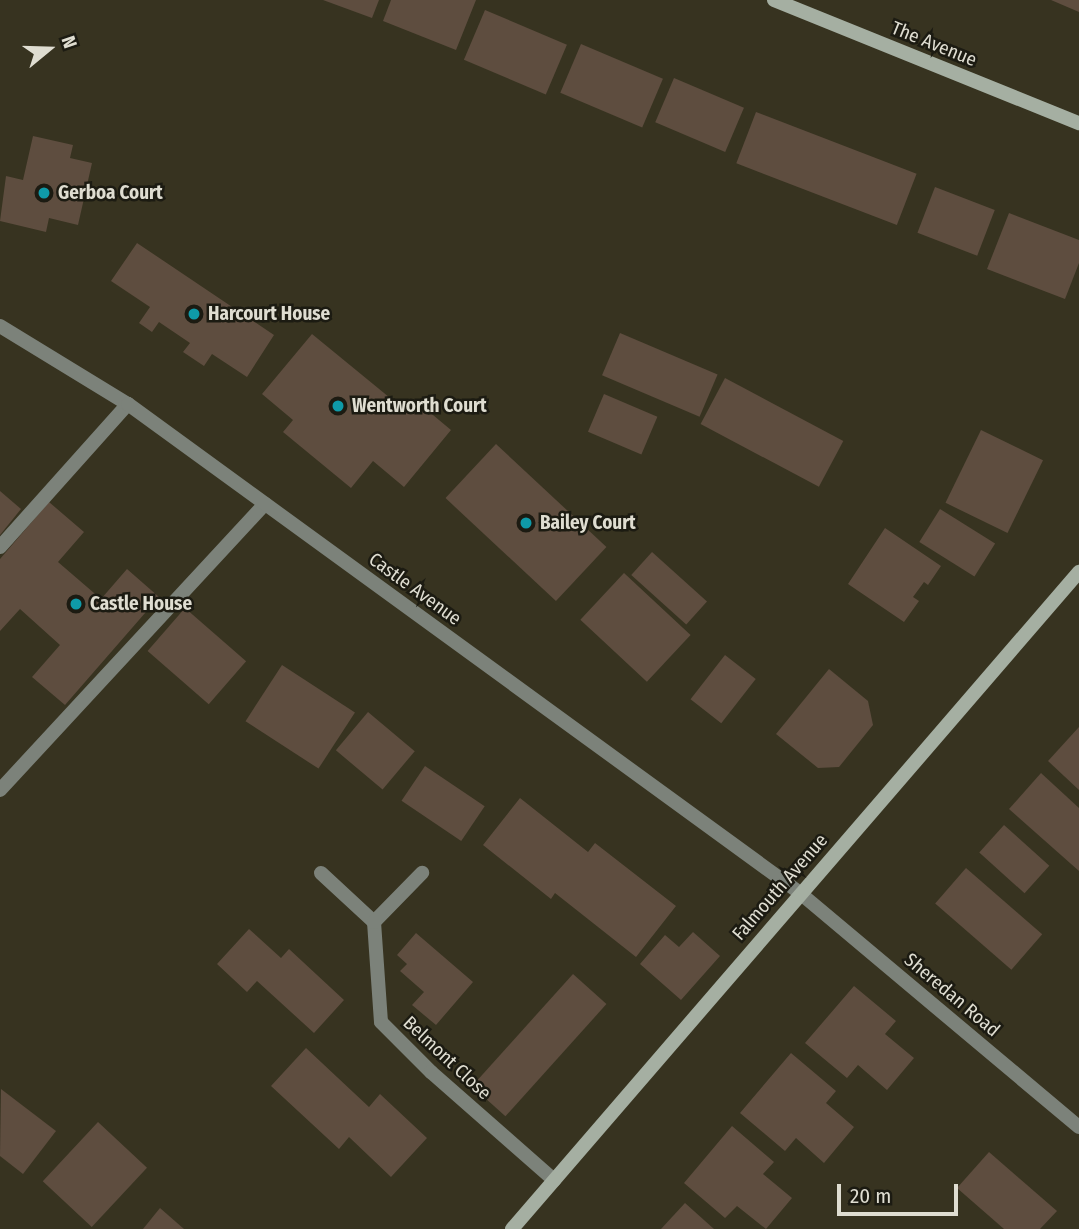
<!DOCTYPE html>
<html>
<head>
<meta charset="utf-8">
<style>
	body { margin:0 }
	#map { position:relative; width:1079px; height:1229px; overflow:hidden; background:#373320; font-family:"Fira Sans Condensed",sans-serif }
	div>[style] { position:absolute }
	.building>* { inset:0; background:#5e4d3f; transform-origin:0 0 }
	.lane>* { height:14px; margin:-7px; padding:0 7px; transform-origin:7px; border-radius:7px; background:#7c827a }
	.street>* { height:14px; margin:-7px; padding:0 7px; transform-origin:7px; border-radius:7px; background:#7c827a }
	.secondary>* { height:14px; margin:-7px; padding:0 7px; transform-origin:7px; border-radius:7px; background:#a5afa2 }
	.dots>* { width:19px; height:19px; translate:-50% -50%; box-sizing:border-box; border:4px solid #1c1b12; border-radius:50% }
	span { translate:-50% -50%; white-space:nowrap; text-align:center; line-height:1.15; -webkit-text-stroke:5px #1c1b12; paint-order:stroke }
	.street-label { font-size:19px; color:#dfddd1 }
	.poi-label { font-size:19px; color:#dfddd1; font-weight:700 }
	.left { translate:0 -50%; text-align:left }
	.north { position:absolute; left:14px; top:14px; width:70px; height:70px; -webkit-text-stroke:5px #1c1b12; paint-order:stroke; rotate:71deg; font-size:19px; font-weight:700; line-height:28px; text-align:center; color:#dfddd1 }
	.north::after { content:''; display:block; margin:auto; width:24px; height:32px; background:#dfddd1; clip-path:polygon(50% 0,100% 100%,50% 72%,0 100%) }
	.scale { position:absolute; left:837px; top:1184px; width:121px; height:32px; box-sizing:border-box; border:4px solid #dfddd1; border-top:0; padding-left:9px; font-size:21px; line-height:24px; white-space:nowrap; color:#dfddd1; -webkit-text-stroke:5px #1c1b12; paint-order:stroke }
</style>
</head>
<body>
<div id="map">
	<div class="building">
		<div style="clip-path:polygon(323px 0,379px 0,372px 18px)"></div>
		<div style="clip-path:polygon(391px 0,476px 0,456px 50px,383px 21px)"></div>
		<div style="clip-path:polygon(1051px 0,1079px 0,1079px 12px)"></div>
		<div style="left:485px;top:10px;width:89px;height:54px;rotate:23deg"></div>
		<div style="left:581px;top:44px;width:89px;height:53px;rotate:23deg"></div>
		<div style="left:674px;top:78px;width:76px;height:48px;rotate:23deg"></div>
		<div style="left:756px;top:112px;width:172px;height:55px;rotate:21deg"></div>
		<div style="clip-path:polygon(33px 136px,73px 145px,70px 158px,92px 163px,78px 225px,49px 218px,46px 232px,0 221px,6px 176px,23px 180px)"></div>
		<div style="left:935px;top:187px;width:64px;height:49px;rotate:21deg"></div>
		<div style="clip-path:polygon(1009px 213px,1079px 240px,1079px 263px,1065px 299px,987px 269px)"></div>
		<div style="clip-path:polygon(137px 243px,274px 335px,247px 377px,212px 354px,204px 366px,183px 352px,190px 343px,159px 322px,152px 332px,139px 323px,150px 307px,111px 281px)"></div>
		<div style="left:620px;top:333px;width:106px;height:46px;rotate:23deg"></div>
		<div style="clip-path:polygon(312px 334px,406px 411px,415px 400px,451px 430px,404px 487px,373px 461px,351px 488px,283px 432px,293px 420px,262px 394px)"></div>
		<div style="left:725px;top:378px;width:134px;height:52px;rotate:28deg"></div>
		<div style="left:604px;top:394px;width:58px;height:41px;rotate:23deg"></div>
		<div style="left:981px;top:430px;width:69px;height:81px;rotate:26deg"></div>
		<div style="left:496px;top:444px;width:151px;height:74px;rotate:43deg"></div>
		<div style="clip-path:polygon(0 491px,21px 509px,0 535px)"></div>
		<div style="clip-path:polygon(49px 502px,84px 532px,58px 562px,101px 599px,127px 569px,159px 597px,65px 705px,32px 677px,60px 645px,20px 609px,0 631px,0 559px)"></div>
		<div style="left:940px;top:509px;width:65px;height:39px;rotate:32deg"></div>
		<div style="clip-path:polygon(885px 528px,941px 566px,928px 585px,924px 582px,913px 597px,919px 601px,904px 622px,848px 584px)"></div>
		<div style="left:652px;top:552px;width:74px;height:31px;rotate:42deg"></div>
		<div style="left:624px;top:573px;width:91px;height:64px;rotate:43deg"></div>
		<div style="left:185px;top:608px;width:81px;height:57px;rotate:41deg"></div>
		<div style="left:725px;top:655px;width:39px;height:56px;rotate:38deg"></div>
		<div style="left:282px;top:665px;width:87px;height:67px;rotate:33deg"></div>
		<div style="clip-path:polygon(829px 669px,868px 701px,873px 725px,839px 767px,818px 768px,776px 734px)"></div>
		<div style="left:368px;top:712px;width:61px;height:50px;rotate:40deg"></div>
		<div style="clip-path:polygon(1079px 727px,1079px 790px,1048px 761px)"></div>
		<div style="left:425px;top:766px;width:72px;height:42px;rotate:34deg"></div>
		<div style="clip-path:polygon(1041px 773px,1079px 808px,1079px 871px,1009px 809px)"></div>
		<div style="clip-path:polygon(520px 798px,588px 852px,595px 843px,676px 906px,636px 957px,555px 893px,551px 899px,483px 845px)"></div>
		<div style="left:1004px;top:825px;width:61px;height:37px;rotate:42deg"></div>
		<div style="left:966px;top:868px;width:101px;height:47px;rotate:41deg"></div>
		<div style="clip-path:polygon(249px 929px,281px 958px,289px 949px,344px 1000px,314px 1033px,257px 981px,247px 992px,217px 964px)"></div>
		<div style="clip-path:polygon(693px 932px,720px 956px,681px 1000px,640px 964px,665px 935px,679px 947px)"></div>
		<div style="clip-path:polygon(416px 933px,473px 982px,436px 1025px,412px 1005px,424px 992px,400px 971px,407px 964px,397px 955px)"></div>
		<div style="left:573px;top:974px;width:45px;height:151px;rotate:42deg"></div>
		<div style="clip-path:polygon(854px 986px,896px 1021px,885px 1034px,914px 1058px,887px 1090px,858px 1065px,847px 1078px,805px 1043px)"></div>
		<div style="clip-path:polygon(306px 1048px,369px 1107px,380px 1094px,427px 1138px,391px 1177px,349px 1137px,339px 1149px,271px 1086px)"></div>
		<div style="clip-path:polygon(791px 1053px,836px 1091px,826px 1103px,854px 1127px,824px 1163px,796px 1138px,785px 1151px,740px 1113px)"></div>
		<div style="clip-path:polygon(1px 1089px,56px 1131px,23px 1174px,0 1156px)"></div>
		<div style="left:98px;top:1122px;width:67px;height:81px;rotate:43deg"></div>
		<div style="clip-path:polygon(732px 1126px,774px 1162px,763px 1174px,792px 1198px,766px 1229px,737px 1206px,725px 1218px,684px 1183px)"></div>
		<div style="clip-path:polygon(989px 1152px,1057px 1211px,1040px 1229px,1004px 1229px,957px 1188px)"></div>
		<div style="clip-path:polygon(685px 1203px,714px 1229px,661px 1229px)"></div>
		<div style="clip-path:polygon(160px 1208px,184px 1229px,143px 1229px)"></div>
	</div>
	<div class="lane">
		<div style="left:0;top:547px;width:192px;rotate:-48.2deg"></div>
		<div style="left:0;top:790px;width:390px;rotate:-47.2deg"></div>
	</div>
	<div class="street">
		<div style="left:0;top:326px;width:150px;rotate:31.4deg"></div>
		<div style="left:128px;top:404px;width:831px;rotate:36.04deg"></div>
		<div style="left:800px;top:893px;width:364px;rotate:40deg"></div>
		<div style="left:321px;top:873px;width:72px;rotate:42.8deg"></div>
		<div style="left:374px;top:922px;width:100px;rotate:86deg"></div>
		<div style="left:381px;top:1022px;width:71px;rotate:45deg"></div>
		<div style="left:431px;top:1072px;width:164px;rotate:41.3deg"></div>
		<div style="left:374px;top:922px;width:69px;rotate:-45.6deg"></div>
	</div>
	<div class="secondary">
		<div style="left:774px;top:0;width:329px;rotate:22deg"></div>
		<div style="left:512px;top:1229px;width:868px;rotate:-49.21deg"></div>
	</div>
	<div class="dots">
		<div style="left:44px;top:193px;background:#0f9aa8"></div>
		<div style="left:194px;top:314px;background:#0f9aa8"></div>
		<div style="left:338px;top:406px;background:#0f9aa8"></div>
		<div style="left:526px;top:523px;background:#0f9aa8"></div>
		<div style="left:76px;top:604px;background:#0f9aa8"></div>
	</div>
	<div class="street-label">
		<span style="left:934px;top:44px;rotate:22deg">The Avenue</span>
		<span style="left:415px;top:589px;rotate:36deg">Castle Avenue</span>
		<span style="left:780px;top:887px;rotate:-49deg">Falmouth Avenue</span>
		<span style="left:952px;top:995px;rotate:40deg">Sheredan Road</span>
		<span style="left:447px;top:1058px;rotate:43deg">Belmont Close</span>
	</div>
	<div class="poi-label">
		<span class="left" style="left:58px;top:193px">Gerboa Court</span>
		<span class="left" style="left:208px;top:314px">Harcourt House</span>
		<span class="left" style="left:352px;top:406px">Wentworth Court</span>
		<span class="left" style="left:540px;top:523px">Bailey Court</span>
		<span class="left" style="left:90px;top:604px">Castle House</span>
	</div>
	<div class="north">N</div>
	<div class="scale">20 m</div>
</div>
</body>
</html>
